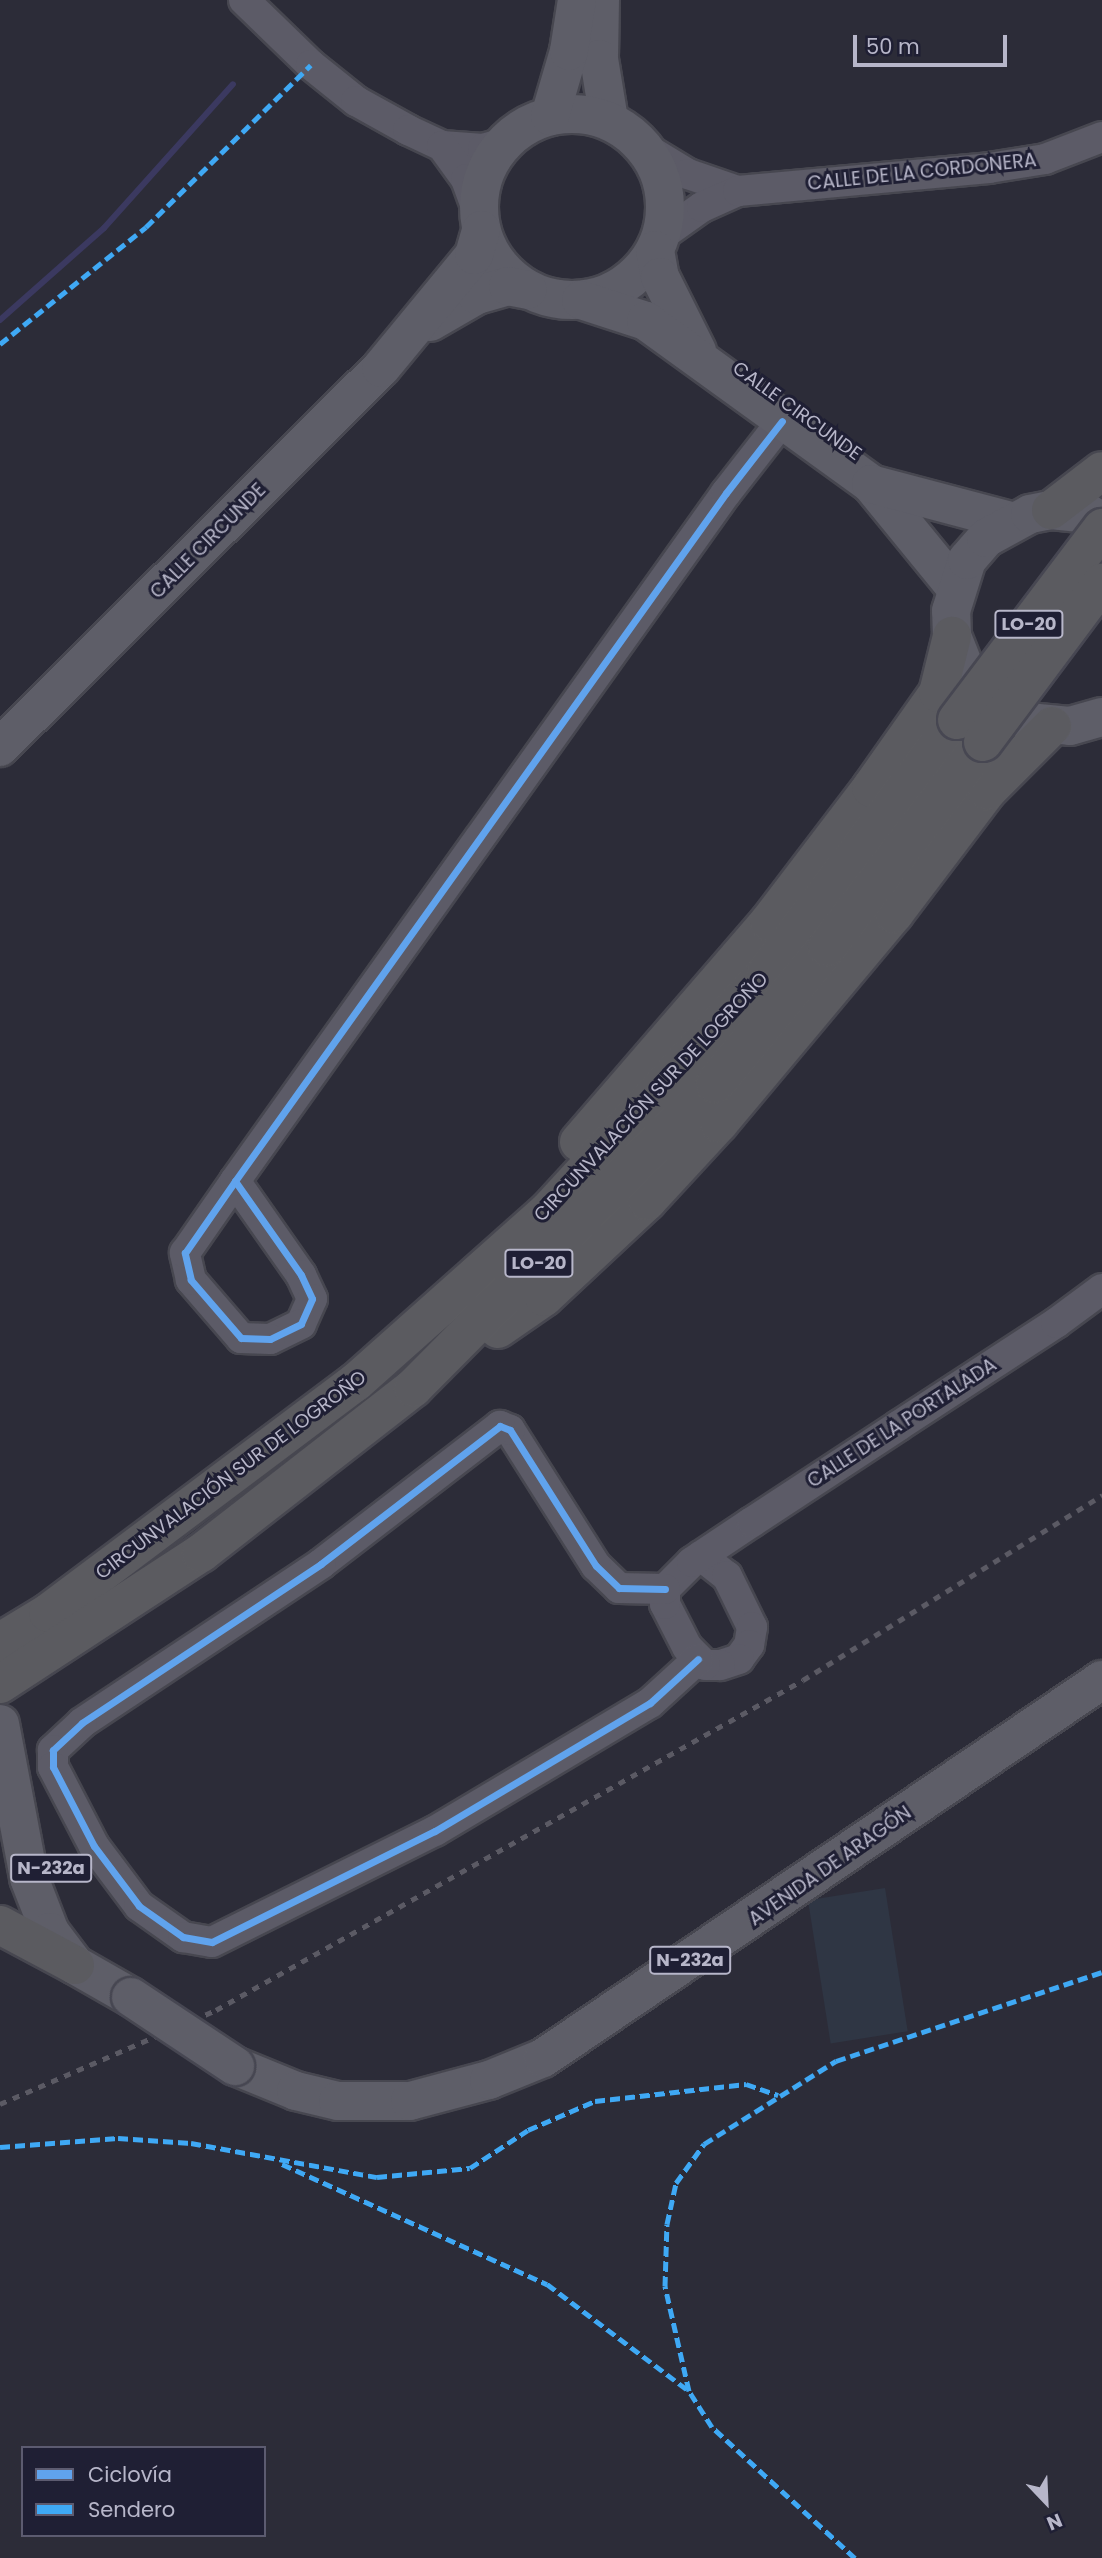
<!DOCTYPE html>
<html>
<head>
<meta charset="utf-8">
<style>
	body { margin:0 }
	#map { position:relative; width:1102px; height:2558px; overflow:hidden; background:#2c2c38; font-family:Poppins,sans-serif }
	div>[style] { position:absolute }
	.green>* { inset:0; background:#2f3644; transform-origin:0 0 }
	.stream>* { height:6px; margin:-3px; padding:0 3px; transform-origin:3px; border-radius:3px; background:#3b3960 }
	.roads { filter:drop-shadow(2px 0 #474750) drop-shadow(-2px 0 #474750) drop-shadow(0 2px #474750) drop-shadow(0 -2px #474750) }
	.minor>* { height:30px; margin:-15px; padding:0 15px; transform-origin:15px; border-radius:15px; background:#5c5b67 }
	.major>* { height:38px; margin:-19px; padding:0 19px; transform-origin:19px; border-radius:19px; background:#5e5e68 }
	.major>.ring { margin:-19px; padding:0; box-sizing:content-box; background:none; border:38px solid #5e5e68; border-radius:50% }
	.highway>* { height:38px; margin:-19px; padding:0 19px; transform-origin:19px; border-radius:19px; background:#5b5b60 }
	.rail>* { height:5px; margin-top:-2.5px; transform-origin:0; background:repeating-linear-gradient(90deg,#5b5a64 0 7px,transparent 0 14px) }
	.bridges { filter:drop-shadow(2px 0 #474752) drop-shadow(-2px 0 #474752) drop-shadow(0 2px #474752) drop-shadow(0 -2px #474752) }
	.major-bridge>* { height:38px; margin:-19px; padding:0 19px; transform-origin:19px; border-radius:19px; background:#5e5e68 }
	.highway-bridge>* { height:38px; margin:-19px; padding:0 19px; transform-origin:19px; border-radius:19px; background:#5b5b60 }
	.quiet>* { height:5px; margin-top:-2.5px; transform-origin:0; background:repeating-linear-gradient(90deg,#3fa9f5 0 10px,transparent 0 15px) }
	.cycleway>* { height:7px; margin:-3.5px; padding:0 3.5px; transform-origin:3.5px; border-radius:3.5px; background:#60a3ed }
	span { translate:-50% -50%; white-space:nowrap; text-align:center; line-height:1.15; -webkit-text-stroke:6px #1f1f34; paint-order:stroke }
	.shield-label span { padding:2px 5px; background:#1f1f34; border:2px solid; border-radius:5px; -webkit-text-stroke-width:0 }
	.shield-label { font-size:18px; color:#b7b6c9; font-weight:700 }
	.street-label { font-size:19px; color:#b7b6c9 }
	.legend { position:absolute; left:21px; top:2446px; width:245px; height:91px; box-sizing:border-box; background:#1f1f34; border:2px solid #5c5b70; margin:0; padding:9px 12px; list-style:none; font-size:21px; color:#b7b6c9 }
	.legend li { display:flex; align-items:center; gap:14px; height:35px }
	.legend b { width:35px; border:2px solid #5c5b70 }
	.north { position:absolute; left:1011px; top:2467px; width:70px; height:70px; -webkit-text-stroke:5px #1f1f34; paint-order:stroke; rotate:157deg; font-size:19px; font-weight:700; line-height:28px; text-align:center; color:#b7b6c9 }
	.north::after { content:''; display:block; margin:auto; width:24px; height:32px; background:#b7b6c9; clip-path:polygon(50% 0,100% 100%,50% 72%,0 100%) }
	.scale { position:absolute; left:853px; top:35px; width:154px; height:32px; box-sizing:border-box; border:4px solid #b7b6c9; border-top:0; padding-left:9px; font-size:21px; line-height:24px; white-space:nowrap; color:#b7b6c9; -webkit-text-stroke:5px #1f1f34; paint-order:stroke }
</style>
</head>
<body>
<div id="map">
	<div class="green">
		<div style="left:885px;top:1888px;width:145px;height:78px;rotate:81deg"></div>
	</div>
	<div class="stream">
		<div style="left:0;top:320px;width:139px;rotate:-41.5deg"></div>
		<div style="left:104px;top:228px;width:193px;rotate:-48.1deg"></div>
	</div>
	<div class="roads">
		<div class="minor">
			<div style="left:244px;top:0;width:93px;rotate:44.1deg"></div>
			<div style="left:311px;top:65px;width:58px;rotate:38.7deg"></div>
			<div style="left:356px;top:101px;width:60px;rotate:29.1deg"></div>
			<div style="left:408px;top:130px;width:38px;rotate:25deg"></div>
			<div style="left:442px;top:146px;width:41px;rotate:4.2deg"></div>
			<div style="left:483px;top:149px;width:22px;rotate:-16deg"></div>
			<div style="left:442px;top:146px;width:41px;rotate:54deg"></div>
			<div style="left:466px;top:179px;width:37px;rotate:70deg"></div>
			<div style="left:642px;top:146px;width:54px;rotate:31.3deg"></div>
			<div style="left:688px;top:174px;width:53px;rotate:18.8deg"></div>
			<div style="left:661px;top:236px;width:50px;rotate:-35.3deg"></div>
			<div style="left:702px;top:207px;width:39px;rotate:-24deg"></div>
			<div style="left:738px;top:191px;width:252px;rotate:-5.2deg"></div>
			<div style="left:989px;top:168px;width:57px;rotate:-9.1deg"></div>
			<div style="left:1045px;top:159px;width:61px;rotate:-21.1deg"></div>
			<div style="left:235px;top:1181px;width:115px;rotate:54.9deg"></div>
			<div style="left:301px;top:1275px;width:26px;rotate:65deg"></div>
			<div style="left:312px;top:1299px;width:27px;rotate:114deg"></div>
			<div style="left:301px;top:1324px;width:34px;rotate:154deg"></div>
			<div style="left:270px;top:1339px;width:29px;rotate:-178deg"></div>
			<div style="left:241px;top:1338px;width:77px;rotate:-130.8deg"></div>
			<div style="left:191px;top:1280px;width:28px;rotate:-103deg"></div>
			<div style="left:185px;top:1253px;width:88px;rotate:-55.2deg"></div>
			<div style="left:235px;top:1181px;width:845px;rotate:-54.49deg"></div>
			<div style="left:726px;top:493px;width:91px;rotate:-52.1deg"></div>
			<div style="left:701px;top:1556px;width:33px;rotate:38deg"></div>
			<div style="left:727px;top:1576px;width:57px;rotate:63.9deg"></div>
			<div style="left:752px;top:1627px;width:18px;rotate:99deg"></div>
			<div style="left:749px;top:1645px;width:17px;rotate:126deg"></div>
			<div style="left:739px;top:1659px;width:20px;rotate:162deg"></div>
			<div style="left:720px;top:1665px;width:15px;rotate:180deg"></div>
			<div style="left:705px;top:1665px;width:25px;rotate:-135deg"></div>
			<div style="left:687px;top:1647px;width:48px;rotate:-117.1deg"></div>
			<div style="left:665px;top:1604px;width:15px;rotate:-90deg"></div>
			<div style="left:665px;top:1589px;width:38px;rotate:-45deg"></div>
			<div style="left:692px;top:1562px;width:72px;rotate:-33.7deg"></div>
			<div style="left:752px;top:1522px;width:175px;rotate:-33.3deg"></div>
			<div style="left:898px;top:1426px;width:189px;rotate:-33.1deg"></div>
			<div style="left:1056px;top:1323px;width:57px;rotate:-36.5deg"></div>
			<div style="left:665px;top:1589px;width:46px;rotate:-178.8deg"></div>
			<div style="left:619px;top:1588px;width:32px;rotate:-136deg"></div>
			<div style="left:596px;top:1566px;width:161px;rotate:-122.3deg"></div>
			<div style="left:510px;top:1430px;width:11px;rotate:-158deg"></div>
			<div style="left:500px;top:1426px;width:226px;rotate:142.4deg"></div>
			<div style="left:321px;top:1564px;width:287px;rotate:146.4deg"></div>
			<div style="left:82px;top:1723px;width:40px;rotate:137deg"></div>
			<div style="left:53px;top:1750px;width:17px;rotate:90deg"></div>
			<div style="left:53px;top:1767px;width:89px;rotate:62.6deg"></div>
			<div style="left:94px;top:1846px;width:75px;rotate:53.1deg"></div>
			<div style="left:139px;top:1906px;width:54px;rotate:35.2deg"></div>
			<div style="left:183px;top:1937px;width:29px;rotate:10deg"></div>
			<div style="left:212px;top:1942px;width:249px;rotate:-26.5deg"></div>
			<div style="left:435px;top:1831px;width:250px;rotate:-30.8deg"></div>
			<div style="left:650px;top:1703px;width:65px;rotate:-42.5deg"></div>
		</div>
		<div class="major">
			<div style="left:600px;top:0;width:59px;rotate:91deg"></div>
			<div style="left:599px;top:59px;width:62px;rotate:80.7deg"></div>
			<div class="ring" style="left:479px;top:114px;width:148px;height:148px"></div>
			<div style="left:550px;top:116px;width:68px;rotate:-73.7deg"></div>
			<div style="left:569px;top:51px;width:52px;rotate:-81.1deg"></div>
			<div style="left:655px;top:250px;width:27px;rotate:80deg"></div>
			<div style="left:660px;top:277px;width:83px;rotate:63.4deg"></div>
			<div style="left:581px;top:300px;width:68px;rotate:17.9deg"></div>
			<div style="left:646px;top:321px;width:278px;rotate:35.9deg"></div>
			<div style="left:871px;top:484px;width:133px;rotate:50.8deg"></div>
			<div style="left:430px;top:322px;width:54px;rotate:-29.9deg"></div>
			<div style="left:477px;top:295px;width:32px;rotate:-16deg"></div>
			<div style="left:508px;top:286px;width:20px;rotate:11deg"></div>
			<div style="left:871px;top:484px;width:145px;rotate:14.8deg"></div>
			<div style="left:968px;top:676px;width:43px;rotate:-111.8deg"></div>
			<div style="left:952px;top:636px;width:25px;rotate:-92deg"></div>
			<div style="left:951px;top:611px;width:53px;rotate:-72.6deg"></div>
			<div style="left:967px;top:560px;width:29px;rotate:-49deg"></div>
			<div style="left:986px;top:538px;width:50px;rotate:-28.6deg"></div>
			<div style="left:1030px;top:514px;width:21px;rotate:-11deg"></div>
			<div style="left:1051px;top:510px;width:39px;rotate:6deg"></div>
			<div style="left:1028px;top:722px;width:42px;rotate:5.4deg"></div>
			<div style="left:1070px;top:726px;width:33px;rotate:-16deg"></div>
			<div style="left:0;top:747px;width:537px;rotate:-44.85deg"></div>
			<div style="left:381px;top:368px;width:146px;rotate:-50.5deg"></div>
			<div style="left:474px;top:255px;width:26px;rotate:-74deg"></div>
			<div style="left:0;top:1724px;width:157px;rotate:79.3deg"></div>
			<div style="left:29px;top:1878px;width:58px;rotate:68.7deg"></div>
			<div style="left:50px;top:1932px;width:41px;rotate:52.9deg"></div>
			<div style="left:75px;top:1965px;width:64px;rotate:29.7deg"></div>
			<div style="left:235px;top:2066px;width:66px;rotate:22.3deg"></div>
			<div style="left:296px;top:2091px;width:43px;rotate:13.4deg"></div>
			<div style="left:338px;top:2101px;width:72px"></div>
			<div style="left:410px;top:2101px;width:82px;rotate:-14.9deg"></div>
			<div style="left:489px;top:2080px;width:58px;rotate:-22.2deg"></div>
			<div style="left:543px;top:2058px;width:675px;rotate:-34.07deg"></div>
		</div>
		<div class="highway">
			<div style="left:1051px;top:510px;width:64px;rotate:-37.4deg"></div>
			<div style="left:579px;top:1142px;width:291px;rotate:-49.2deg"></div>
			<div style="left:769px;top:922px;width:168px;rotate:-52.7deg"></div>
			<div style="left:871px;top:788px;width:116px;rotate:-54.8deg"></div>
			<div style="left:938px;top:693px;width:59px;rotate:-76.2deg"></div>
			<div style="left:498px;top:1329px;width:56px;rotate:-34.8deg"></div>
			<div style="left:544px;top:1297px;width:141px;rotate:-43deg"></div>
			<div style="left:647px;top:1201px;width:106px;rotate:-47.3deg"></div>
			<div style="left:719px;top:1123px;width:273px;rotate:-50.1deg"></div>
			<div style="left:894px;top:914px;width:154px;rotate:-52.9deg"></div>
			<div style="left:987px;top:791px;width:92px;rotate:-45deg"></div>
			<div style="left:0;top:1642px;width:56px;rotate:-31.1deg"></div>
			<div style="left:48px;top:1613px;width:385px;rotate:-36.9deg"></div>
			<div style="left:356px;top:1382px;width:259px;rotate:-41.7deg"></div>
			<div style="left:549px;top:1210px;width:321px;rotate:-47.5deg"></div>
			<div style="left:766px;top:973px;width:317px;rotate:-52.9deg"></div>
			<div style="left:0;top:1684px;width:240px;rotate:-33.1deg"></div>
			<div style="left:201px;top:1553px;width:269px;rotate:-37.9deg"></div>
			<div style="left:413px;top:1388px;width:429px;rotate:-45.2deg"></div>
			<div style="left:715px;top:1084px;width:177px;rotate:-50.7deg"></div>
			<div style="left:827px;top:947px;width:258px;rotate:-52.7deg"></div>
			<div style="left:0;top:1925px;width:85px;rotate:28.1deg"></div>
		</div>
	</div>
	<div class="rail">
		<div style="left:0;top:2104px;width:236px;rotate:-23.5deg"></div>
		<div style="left:216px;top:2010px;width:673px;rotate:-29.34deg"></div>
		<div style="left:803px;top:1680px;width:352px;rotate:-31.7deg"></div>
	</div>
	<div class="bridges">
		<div class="major-bridge">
			<div style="left:131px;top:1997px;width:125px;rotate:33.6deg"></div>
		</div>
		<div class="highway-bridge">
			<div style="left:957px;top:720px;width:241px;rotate:-52.9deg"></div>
			<div style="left:983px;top:742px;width:199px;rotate:-53.2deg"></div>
		</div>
	</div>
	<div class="quiet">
		<div style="left:0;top:344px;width:187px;rotate:-38.7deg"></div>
		<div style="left:146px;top:227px;width:231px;rotate:-44.5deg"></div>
		<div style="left:0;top:2147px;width:118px;rotate:-4.4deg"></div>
		<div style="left:118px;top:2138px;width:73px;rotate:3.9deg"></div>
		<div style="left:191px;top:2143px;width:189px;rotate:10.4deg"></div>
		<div style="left:377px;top:2177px;width:93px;rotate:-5.5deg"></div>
		<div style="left:470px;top:2168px;width:69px;rotate:-33.2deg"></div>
		<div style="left:528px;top:2130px;width:73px;rotate:-23.4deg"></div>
		<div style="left:595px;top:2101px;width:152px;rotate:-6.4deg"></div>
		<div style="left:746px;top:2084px;width:34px;rotate:19deg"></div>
		<div style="left:282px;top:2164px;width:291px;rotate:24.4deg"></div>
		<div style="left:547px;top:2284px;width:178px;rotate:37deg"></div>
		<div style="left:855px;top:2558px;width:194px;rotate:-137.5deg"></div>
		<div style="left:712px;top:2427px;width:43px;rotate:-122.6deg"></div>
		<div style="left:689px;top:2391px;width:108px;rotate:-102.9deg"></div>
		<div style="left:665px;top:2286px;width:62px;rotate:-88.2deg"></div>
		<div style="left:667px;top:2224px;width:42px;rotate:-77.6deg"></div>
		<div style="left:676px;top:2183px;width:48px;rotate:-54.3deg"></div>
		<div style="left:704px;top:2144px;width:156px;rotate:-32.2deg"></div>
		<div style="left:836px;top:2061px;width:280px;rotate:-18.5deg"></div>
	</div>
	<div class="cycleway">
		<div style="left:235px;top:1181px;width:115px;rotate:54.9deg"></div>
		<div style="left:301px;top:1275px;width:26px;rotate:65deg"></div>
		<div style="left:312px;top:1299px;width:27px;rotate:114deg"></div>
		<div style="left:301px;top:1324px;width:34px;rotate:154deg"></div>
		<div style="left:270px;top:1339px;width:29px;rotate:-178deg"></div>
		<div style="left:241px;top:1338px;width:77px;rotate:-130.8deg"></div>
		<div style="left:191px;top:1280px;width:28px;rotate:-103deg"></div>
		<div style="left:185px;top:1253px;width:88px;rotate:-55.2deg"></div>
		<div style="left:235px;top:1181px;width:845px;rotate:-54.49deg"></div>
		<div style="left:726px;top:493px;width:91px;rotate:-52.1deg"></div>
		<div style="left:665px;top:1589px;width:46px;rotate:-178.8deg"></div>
		<div style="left:619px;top:1588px;width:32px;rotate:-136deg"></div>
		<div style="left:596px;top:1566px;width:161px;rotate:-122.3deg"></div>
		<div style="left:510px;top:1430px;width:11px;rotate:-158deg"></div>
		<div style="left:500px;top:1426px;width:226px;rotate:142.4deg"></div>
		<div style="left:321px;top:1564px;width:287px;rotate:146.4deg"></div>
		<div style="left:82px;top:1723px;width:40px;rotate:137deg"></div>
		<div style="left:53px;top:1750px;width:17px;rotate:90deg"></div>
		<div style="left:53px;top:1767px;width:89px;rotate:62.6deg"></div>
		<div style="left:94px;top:1846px;width:75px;rotate:53.1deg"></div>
		<div style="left:139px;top:1906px;width:54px;rotate:35.2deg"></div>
		<div style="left:183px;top:1937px;width:29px;rotate:10deg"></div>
		<div style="left:212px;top:1942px;width:249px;rotate:-26.5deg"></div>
		<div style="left:435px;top:1831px;width:250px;rotate:-30.8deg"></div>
		<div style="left:650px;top:1703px;width:65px;rotate:-42.5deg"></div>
	</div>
	<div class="shield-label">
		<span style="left:1029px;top:624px">LO-20</span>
		<span style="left:539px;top:1263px">LO-20</span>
		<span style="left:51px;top:1868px">N-232a</span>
		<span style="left:690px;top:1960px">N-232a</span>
	</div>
	<div class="street-label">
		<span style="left:922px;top:172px;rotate:-6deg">CALLE DE LA CORDONERA</span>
		<span style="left:797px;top:411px;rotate:36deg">CALLE CIRCUNDE</span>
		<span style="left:208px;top:541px;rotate:-45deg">CALLE CIRCUNDE</span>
		<span style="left:651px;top:1097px;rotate:-47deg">CIRCUNVALACIÓN SUR DE LOGROÑO</span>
		<span style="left:902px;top:1423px;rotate:-33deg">CALLE DE LA PORTALADA</span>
		<span style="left:231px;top:1475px;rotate:-37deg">CIRCUNVALACIÓN SUR DE LOGROÑO</span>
		<span style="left:830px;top:1866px;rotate:-35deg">AVENIDA DE ARAGÓN</span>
	</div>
	<ul class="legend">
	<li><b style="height:9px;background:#60a3ed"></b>Ciclovía</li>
	<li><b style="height:9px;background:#3fa9f5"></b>Sendero</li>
	</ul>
	<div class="north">N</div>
	<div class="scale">50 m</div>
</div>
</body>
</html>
